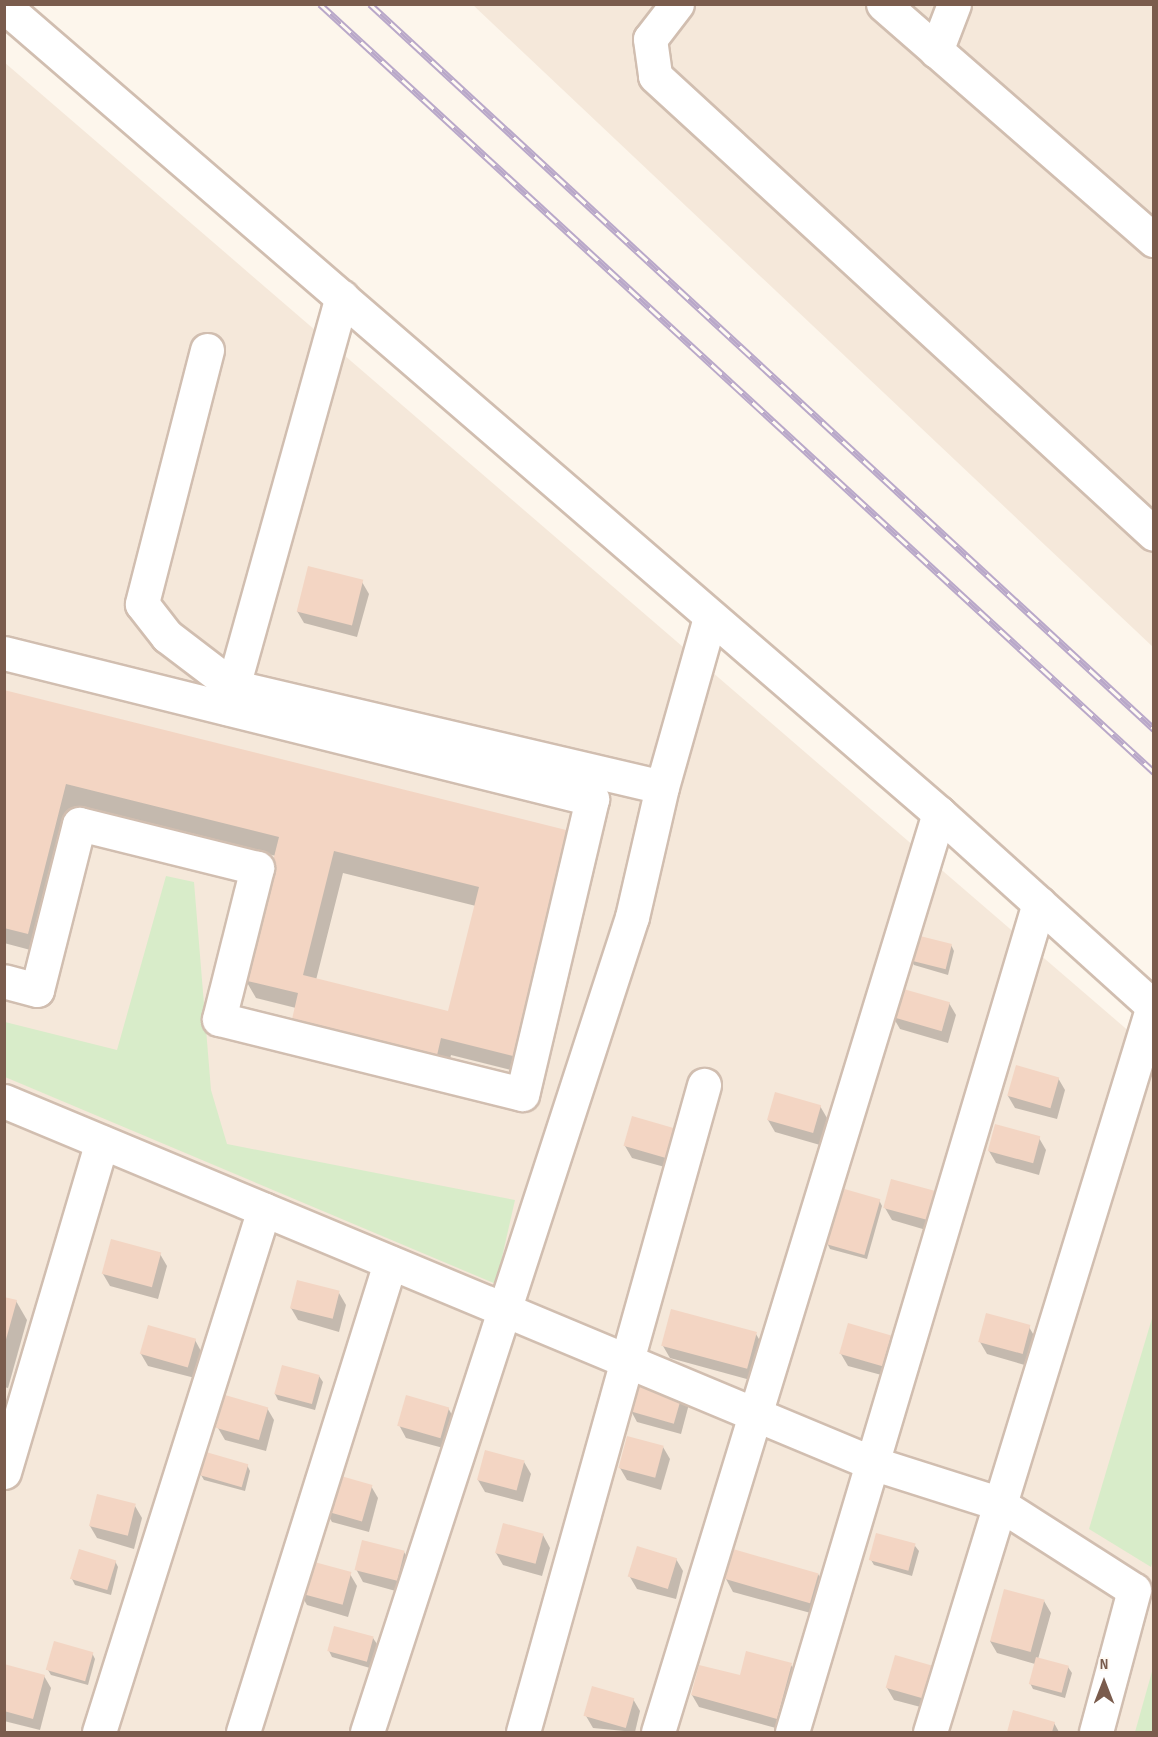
<!DOCTYPE html>
<html>
<head>
<meta charset="utf-8">
<style>
	body { margin:0 }
	#map { position:relative; width:1158px; height:1737px; overflow:hidden; background:#fdf6ec; font-family:"Sofia Sans Condensed",sans-serif }
	div>[style] { position:absolute }
	.residential>* { inset:0; background:#f5e8da }
	.green>* { inset:0; background:#d8ecc9 }
	.shadow>* { inset:0; background:#0003 }
	.building>* { inset:0; background:#f3d5c3; transform-origin:0 0 }
	.roads { filter:drop-shadow(2px 0 #d1beb0) drop-shadow(-2px 0 #d1beb0) drop-shadow(0 2px #d1beb0) drop-shadow(0 -2px #d1beb0) }
	.minor>* { height:33px; margin:-16.5px; padding:0 16.5px; transform-origin:16.5px; border-radius:16.5px; background:#fff }
	.rail>* { height:7px; margin-top:-3.5px; transform-origin:0; background:repeating-linear-gradient(90deg,#fffaf3 0 14px,#b9a8c9 0 28px); box-sizing:border-box; border-block:2px solid #b9a8c9 }
	span { translate:-50% -50%; white-space:nowrap; text-align:center; line-height:1.15; -webkit-text-stroke:4.5px #fffaf3; paint-order:stroke }
	.frame { position:absolute; inset:0; border:6px solid #7a5c4d; pointer-events:none }
	.north { position:absolute; left:1074px; top:1653px; width:60px; height:60px; -webkit-text-stroke:4px #fffaf3; paint-order:stroke; rotate:0deg; font-size:16px; font-weight:700; line-height:24px; text-align:center; color:#7a5c4d }
	.north::after { content:''; display:block; margin:auto; width:21px; height:27px; background:#7a5c4d; clip-path:polygon(50% 0,100% 100%,50% 72%,0 100%) }
</style>
</head>
<body>
<div id="map">
	<div class="residential">
		<div style="clip-path:polygon(473px 5px,1153px 5px,1153px 647px)"></div>
		<div style="clip-path:polygon(4px 62px,1153px 1052px,1153px 1732px,5px 1732px)"></div>
	</div>
	<div class="green">
		<div style="clip-path:polygon(166px 876px,194px 882px,211px 1090px,227px 1144px,515px 1200px,496px 1284px,5px 1077px,5px 1022px,117px 1050px)"></div>
		<div style="clip-path:polygon(1153px 1315px,1154px 1557px,1151px 1567px,1089px 1529px)"></div>
		<div style="clip-path:polygon(1153px 1668px,1153px 1732px,1135px 1732px)"></div>
	</div>
	<div class="shadow">
		<div style="clip-path:polygon(362px 582px,369px 594px,357px 637px,304px 623px,297px 611px)"></div>
		<div style="clip-path:polygon(evenodd,4px 691px,569px 832px,523px 1073px,451px 1055px,445px 1082px,296px 1008px,256px 998px,245px 979px,276px 856px,75px 806px,38px 952px,4px 943px,4px 691px,343px 873px,476px 906px,449px 1013px,316px 980px,343px 873px)"></div>
		<div style="clip-path:polygon(951px 945px,954px 951px,948px 975px,914px 965px,911px 960px)"></div>
		<div style="clip-path:polygon(949px 1003px,956px 1015px,948px 1043px,900px 1029px,893px 1017px)"></div>
		<div style="clip-path:polygon(1058px 1078px,1065px 1090px,1057px 1119px,1015px 1108px,1008px 1096px)"></div>
		<div style="clip-path:polygon(820px 1106px,827px 1118px,820px 1145px,775px 1132px,768px 1120px)"></div>
		<div style="clip-path:polygon(673px 1129px,680px 1141px,672px 1169px,632px 1158px,625px 1146px)"></div>
		<div style="clip-path:polygon(1039px 1138px,1046px 1150px,1039px 1175px,996px 1163px,989px 1151px)"></div>
		<div style="clip-path:polygon(934px 1192px,941px 1204px,933px 1232px,892px 1220px,885px 1208px)"></div>
		<div style="clip-path:polygon(879px 1200px,882px 1206px,867px 1259px,830px 1249px,827px 1243px)"></div>
		<div style="clip-path:polygon(160px 1254px,167px 1266px,158px 1299px,110px 1286px,103px 1274px)"></div>
		<div style="clip-path:polygon(339px 1293px,346px 1305px,339px 1332px,298px 1320px,291px 1308px)"></div>
		<div style="clip-path:polygon(4px 1298px,16px 1301px,27px 1320px,8px 1388px,4px 1387px)"></div>
		<div style="clip-path:polygon(1029px 1327px,1036px 1339px,1028px 1366px,987px 1354px,980px 1342px)"></div>
		<div style="clip-path:polygon(756px 1334px,763px 1346px,754px 1381px,670px 1358px,663px 1346px)"></div>
		<div style="clip-path:polygon(890px 1336px,897px 1348px,889px 1377px,848px 1366px,841px 1354px)"></div>
		<div style="clip-path:polygon(195px 1340px,202px 1353px,195px 1378px,148px 1366px,141px 1354px)"></div>
		<div style="clip-path:polygon(319px 1376px,323px 1382px,315px 1410px,278px 1400px,275px 1394px)"></div>
		<div style="clip-path:polygon(639px 1380px,689px 1404px,681px 1434px,637px 1422px,630px 1409px)"></div>
		<div style="clip-path:polygon(267px 1408px,274px 1420px,266px 1451px,225px 1440px,218px 1428px)"></div>
		<div style="clip-path:polygon(448px 1408px,455px 1420px,447px 1449px,406px 1438px,399px 1425px)"></div>
		<div style="clip-path:polygon(663px 1447px,670px 1459px,661px 1490px,627px 1480px,620px 1468px)"></div>
		<div style="clip-path:polygon(524px 1462px,531px 1474px,523px 1502px,485px 1492px,478px 1480px)"></div>
		<div style="clip-path:polygon(247px 1465px,250px 1471px,245px 1491px,204px 1480px,201px 1475px)"></div>
		<div style="clip-path:polygon(371px 1486px,378px 1498px,369px 1532px,332px 1522px,325px 1510px)"></div>
		<div style="clip-path:polygon(135px 1506px,142px 1518px,134px 1549px,97px 1538px,90px 1526px)"></div>
		<div style="clip-path:polygon(543px 1535px,550px 1548px,542px 1576px,503px 1565px,496px 1553px)"></div>
		<div style="clip-path:polygon(915px 1546px,919px 1551px,912px 1576px,874px 1565px,871px 1560px)"></div>
		<div style="clip-path:polygon(404px 1552px,411px 1565px,403px 1593px,363px 1582px,356px 1569px)"></div>
		<div style="clip-path:polygon(676px 1559px,683px 1571px,676px 1599px,637px 1589px,630px 1577px)"></div>
		<div style="clip-path:polygon(115px 1561px,118px 1567px,111px 1595px,75px 1585px,72px 1579px)"></div>
		<div style="clip-path:polygon(350px 1574px,357px 1586px,348px 1617px,307px 1605px,300px 1593px)"></div>
		<div style="clip-path:polygon(818px 1574px,825px 1586px,818px 1615px,733px 1592px,726px 1579px)"></div>
		<div style="clip-path:polygon(1044px 1601px,1051px 1613px,1038px 1659px,1068px 1667px,1072px 1673px,1065px 1698px,1033px 1689px,1030px 1683px,1035px 1664px,997px 1653px,990px 1641px)"></div>
		<div style="clip-path:polygon(373px 1638px,377px 1644px,370px 1668px,332px 1657px,329px 1651px)"></div>
		<div style="clip-path:polygon(92px 1653px,95px 1659px,88px 1685px,51px 1675px,48px 1670px)"></div>
		<div style="clip-path:polygon(896px 1657px,932px 1710px,894px 1700px,887px 1688px)"></div>
		<div style="clip-path:polygon(4px 1665px,44px 1676px,51px 1688px,40px 1730px,4px 1721px)"></div>
		<div style="clip-path:polygon(791px 1665px,798px 1677px,783px 1730px,699px 1707px,692px 1695px)"></div>
		<div style="clip-path:polygon(633px 1699px,640px 1711px,635px 1732px,593px 1728px,586px 1716px)"></div>
		<div style="clip-path:polygon(1014px 1712px,1054px 1723px,1059px 1732px,1009px 1732px)"></div>
	</div>
	<div class="building">
		<div style="left:308px;top:566px;width:57px;height:47px;rotate:14deg"></div>
		<div style="clip-path:polygon(evenodd,4px 690px,570px 831px,513px 1056px,441px 1038px,435px 1064px,290px 1028px,298px 993px,243px 980px,279px 837px,66px 784px,28px 934px,4px 928px,4px 690px,334px 851px,479px 887px,448px 1011px,303px 975px,334px 851px)"></div>
		<div style="left:916px;top:935px;width:37px;height:26px;rotate:14deg"></div>
		<div style="left:900px;top:988px;width:52px;height:30px;rotate:16deg"></div>
		<div style="left:1016px;top:1065px;width:45px;height:32px;rotate:16deg"></div>
		<div style="left:775px;top:1092px;width:48px;height:29px;rotate:16deg"></div>
		<div style="left:632px;top:1116px;width:44px;height:31px;rotate:16deg"></div>
		<div style="left:995px;top:1124px;width:47px;height:28px;rotate:15deg"></div>
		<div style="left:891px;top:1179px;width:46px;height:30px;rotate:15deg"></div>
		<div style="left:841px;top:1188px;width:41px;height:58px;rotate:16deg"></div>
		<div style="left:111px;top:1239px;width:52px;height:36px;rotate:15deg"></div>
		<div style="left:297px;top:1280px;width:44px;height:29px;rotate:14deg"></div>
		<div style="clip-path:polygon(4px 1297px,17px 1300px,5px 1343px,4px 1343px)"></div>
		<div style="left:671px;top:1309px;width:89px;height:38px;rotate:15deg"></div>
		<div style="left:986px;top:1313px;width:46px;height:30px;rotate:15deg"></div>
		<div style="left:848px;top:1323px;width:45px;height:32px;rotate:16deg"></div>
		<div style="left:148px;top:1325px;width:50px;height:30px;rotate:16deg"></div>
		<div style="left:282px;top:1365px;width:39px;height:30px;rotate:15deg"></div>
		<div style="left:638px;top:1378px;width:47px;height:34px;rotate:16deg"></div>
		<div style="left:225px;top:1395px;width:45px;height:34px;rotate:16deg"></div>
		<div style="left:406px;top:1395px;width:45px;height:32px;rotate:16deg"></div>
		<div style="left:627px;top:1436px;width:38px;height:33px;rotate:15deg"></div>
		<div style="left:485px;top:1450px;width:41px;height:31px;rotate:15deg"></div>
		<div style="left:206px;top:1452px;width:44px;height:24px;rotate:16deg"></div>
		<div style="left:334px;top:1474px;width:40px;height:38px;rotate:16deg"></div>
		<div style="left:97px;top:1494px;width:40px;height:33px;rotate:14deg"></div>
		<div style="left:503px;top:1523px;width:42px;height:31px;rotate:15deg"></div>
		<div style="left:876px;top:1533px;width:41px;height:28px;rotate:15deg"></div>
		<div style="left:362px;top:1540px;width:44px;height:31px;rotate:14deg"></div>
		<div style="left:637px;top:1546px;width:42px;height:32px;rotate:17deg"></div>
		<div style="left:79px;top:1549px;width:39px;height:31px;rotate:17deg"></div>
		<div style="left:733px;top:1549px;width:89px;height:31px;rotate:16deg"></div>
		<div style="left:307px;top:1560px;width:46px;height:34px;rotate:15deg"></div>
		<div style="left:1004px;top:1589px;width:42px;height:54px;rotate:15deg"></div>
		<div style="left:334px;top:1626px;width:41px;height:26px;rotate:15deg"></div>
		<div style="left:54px;top:1641px;width:41px;height:30px;rotate:16deg"></div>
		<div style="clip-path:polygon(746px 1651px,792px 1663px,777px 1719px,691px 1695px,699px 1665px,740px 1675px)"></div>
		<div style="left:895px;top:1655px;width:41px;height:34px;rotate:16deg"></div>
		<div style="left:1036px;top:1657px;width:34px;height:28px;rotate:15deg"></div>
		<div style="clip-path:polygon(4px 1664px,45px 1675px,33px 1719px,4px 1711px)"></div>
		<div style="left:592px;top:1686px;width:44px;height:31px;rotate:16deg"></div>
		<div style="clip-path:polygon(1013px 1710px,1055px 1722px,1052px 1732px,1007px 1732px)"></div>
	</div>
	<div class="roads">
		<div class="minor">
			<div style="left:677px;top:4px;width:44px;rotate:127.6deg"></div>
			<div style="left:650px;top:39px;width:37px;rotate:82deg"></div>
			<div style="left:655px;top:76px;width:677px;rotate:42.55deg"></div>
			<div style="left:883px;top:4px;width:359px;rotate:41.1deg"></div>
			<div style="left:4px;top:6px;width:1235px;rotate:40.8deg"></div>
			<div style="left:939px;top:813px;width:290px;rotate:42.1deg"></div>
			<div style="left:936px;top:51px;width:50px;rotate:-69deg"></div>
			<div style="left:207px;top:350px;width:262px;rotate:104.4deg"></div>
			<div style="left:142px;top:604px;width:41px;rotate:52deg"></div>
			<div style="left:167px;top:636px;width:84px;rotate:37.3deg"></div>
			<div style="left:4px;top:653px;width:606px;rotate:13.94deg"></div>
			<div style="left:592px;top:799px;width:303px;rotate:103.3deg"></div>
			<div style="left:522px;top:1094px;width:312px;rotate:-166.1deg"></div>
			<div style="left:219px;top:1019px;width:156px;rotate:-75.9deg"></div>
			<div style="left:257px;top:868px;width:183px;rotate:-166.1deg"></div>
			<div style="left:79px;top:824px;width:171px;rotate:104.2deg"></div>
			<div style="left:37px;top:990px;width:34px;rotate:-165deg"></div>
			<div style="left:240px;top:688px;width:433px;rotate:13.2deg"></div>
			<div style="left:227px;top:708px;width:427px;rotate:-74.4deg"></div>
			<div style="left:4px;top:1101px;width:940px;rotate:22.64deg"></div>
			<div style="left:872px;top:1463px;width:132px;rotate:17.6deg"></div>
			<div style="left:998px;top:1503px;width:161px;rotate:32.6deg"></div>
			<div style="left:1134px;top:1590px;width:147px;rotate:105deg"></div>
			<div style="left:4px;top:1472px;width:344px;rotate:-73.5deg"></div>
			<div style="left:99px;top:1732px;width:548px;rotate:-72.49deg"></div>
			<div style="left:243px;top:1732px;width:492px;rotate:-72.6deg"></div>
			<div style="left:367px;top:1732px;width:857px;rotate:-71.99deg"></div>
			<div style="left:632px;top:917px;width:133px;rotate:-77deg"></div>
			<div style="left:662px;top:787px;width:177px;rotate:-74.2deg"></div>
			<div style="left:523px;top:1732px;width:672px;rotate:-74.37deg"></div>
			<div style="left:658px;top:1732px;width:961px;rotate:-73deg"></div>
			<div style="left:792px;top:1732px;width:865px;rotate:-73.41deg"></div>
			<div style="left:930px;top:1732px;width:759px;rotate:-72.93deg"></div>
		</div>
	</div>
	<div class="rail">
		<div style="left:320px;top:4px;width:1134px;rotate:42.64deg"></div>
		<div style="left:370px;top:4px;width:1068px;rotate:42.76deg"></div>
	</div>
	<div class="frame"></div>
	<div class="north">N</div>
</div>
</body>
</html>
